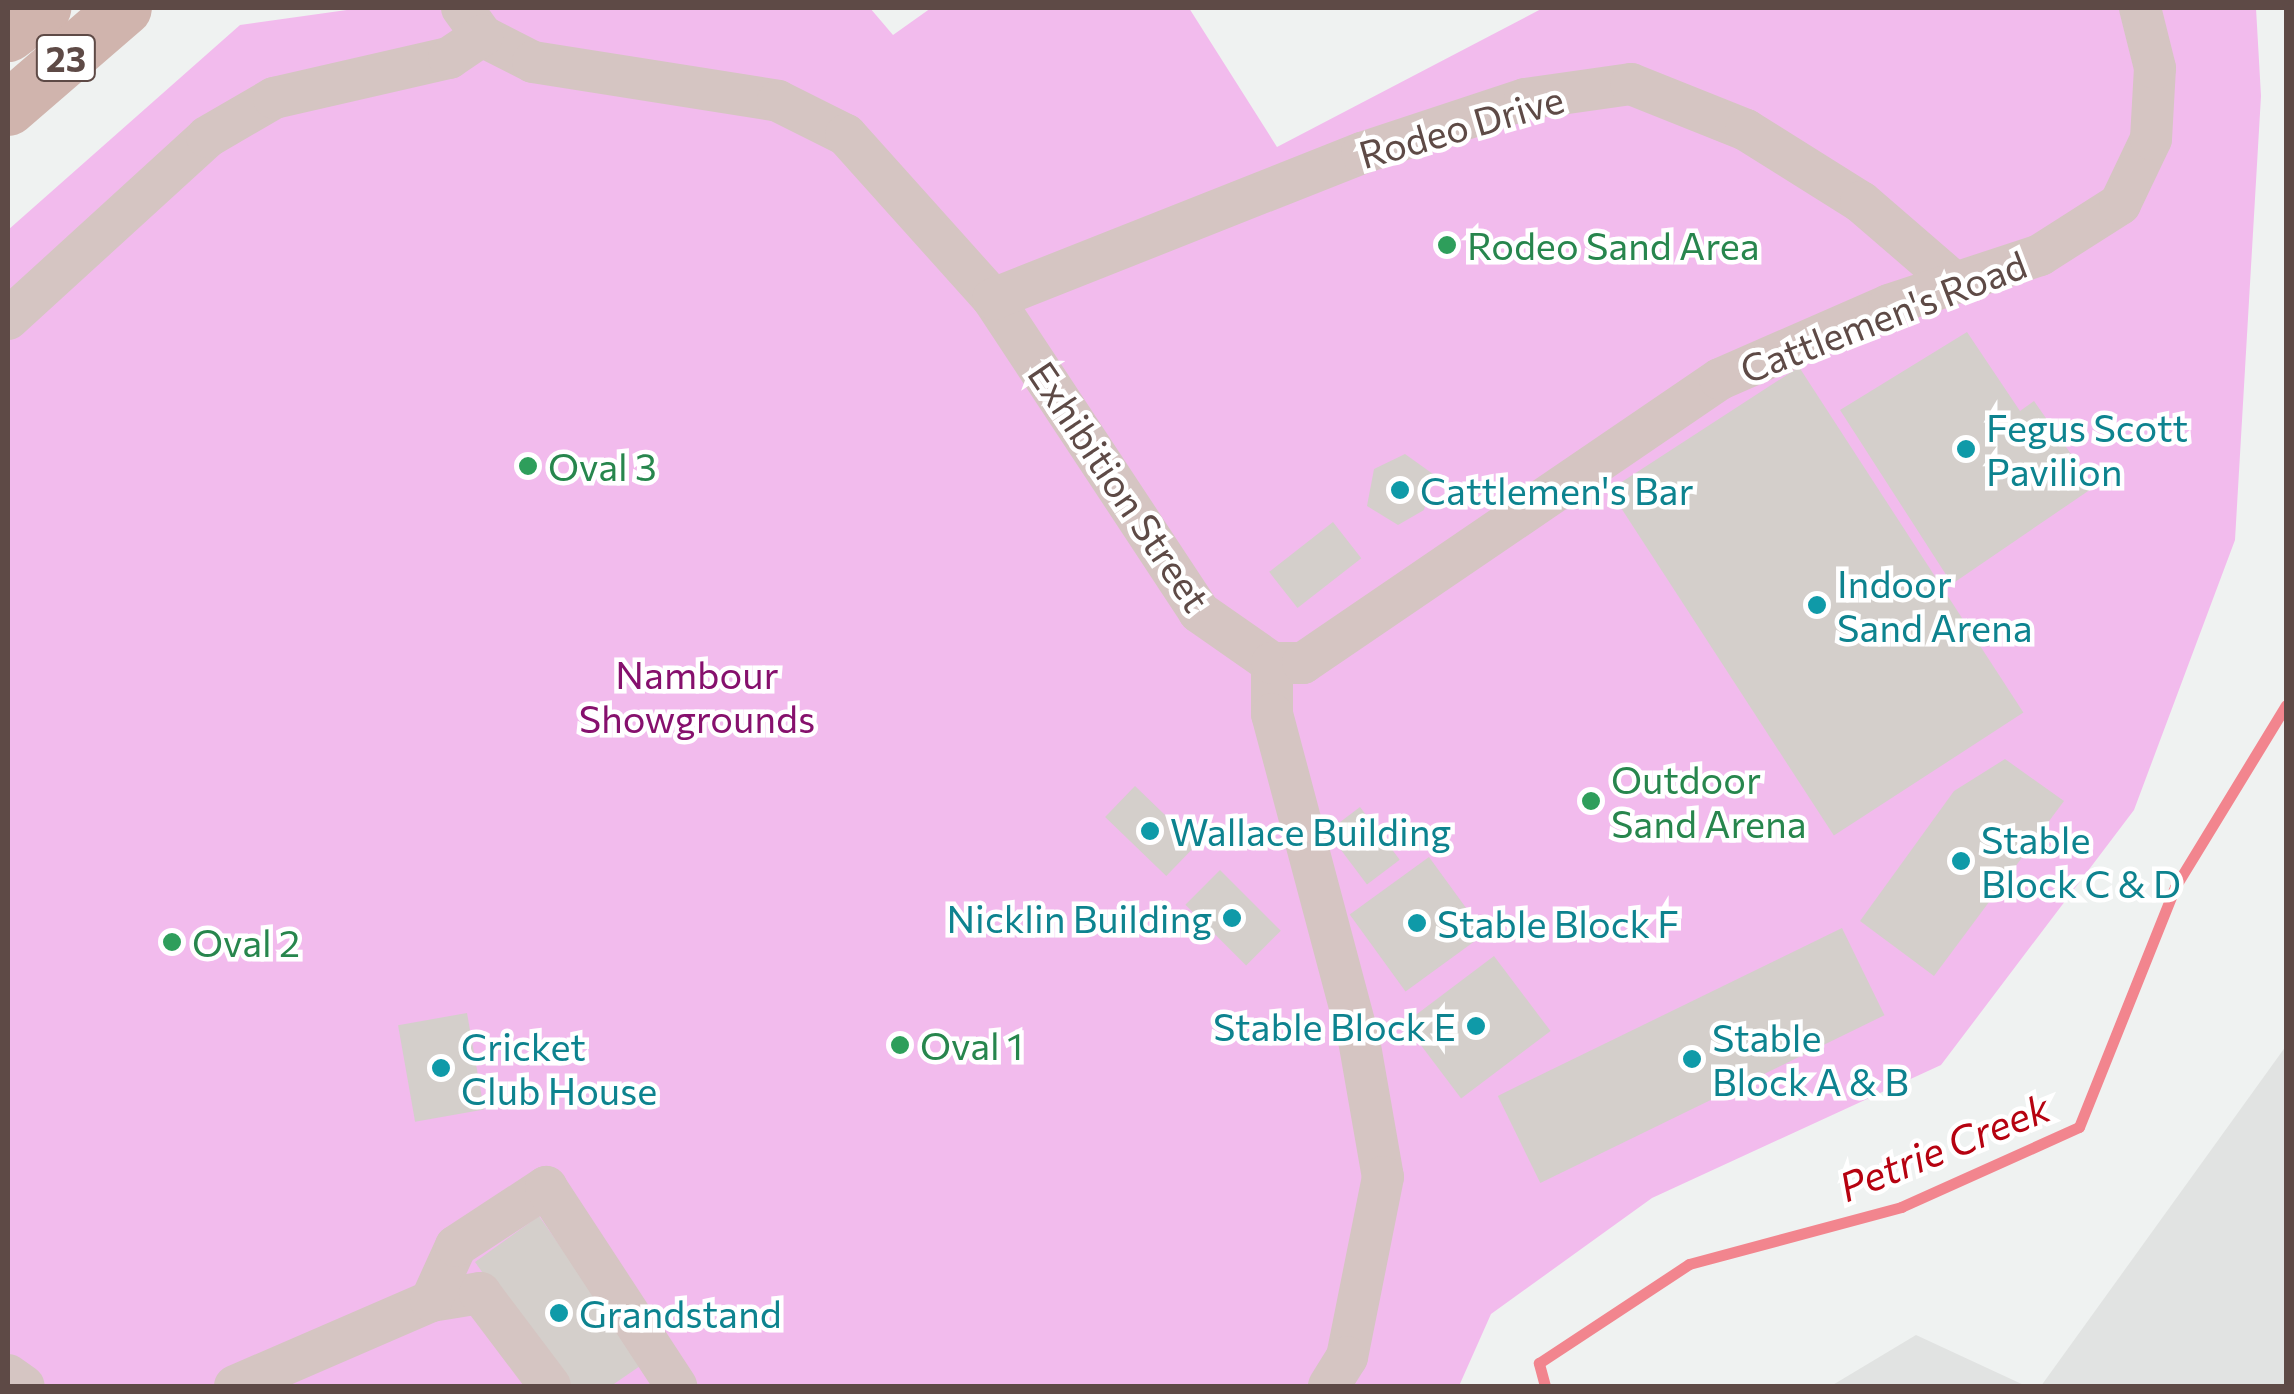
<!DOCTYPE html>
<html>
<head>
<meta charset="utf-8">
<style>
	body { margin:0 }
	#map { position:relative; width:2294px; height:1394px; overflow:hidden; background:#eff2f1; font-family:Commissioner,sans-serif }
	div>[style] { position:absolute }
	.education>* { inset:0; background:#e1e3e2 }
	.green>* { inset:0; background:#f2bbed }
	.stream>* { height:11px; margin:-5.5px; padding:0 5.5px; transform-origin:5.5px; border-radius:5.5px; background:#f2858e }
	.building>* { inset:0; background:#d4cfcb; transform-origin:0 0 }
	.minor>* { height:42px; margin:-21px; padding:0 21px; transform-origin:21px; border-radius:21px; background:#d5c5c2 }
	.major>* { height:55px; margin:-27.5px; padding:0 27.5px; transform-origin:27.5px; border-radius:27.5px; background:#d0b4ad }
	.dots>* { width:28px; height:28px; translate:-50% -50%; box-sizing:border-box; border:5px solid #fff; border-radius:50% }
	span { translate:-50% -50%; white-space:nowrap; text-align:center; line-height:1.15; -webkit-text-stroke:9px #fff; paint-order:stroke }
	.shield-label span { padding:2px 8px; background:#fff; border:2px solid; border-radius:8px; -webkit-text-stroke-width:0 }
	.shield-label { font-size:35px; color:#5e4a46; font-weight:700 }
	.street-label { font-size:38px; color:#5e4a46 }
	.leisure-label { font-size:38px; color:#27864d }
	.left { translate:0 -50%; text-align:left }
	.culture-label { font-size:38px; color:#0d838f }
	.right { translate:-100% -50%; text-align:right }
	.park-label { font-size:38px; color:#86106d }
	.water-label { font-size:40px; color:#b60210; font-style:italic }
	.frame { position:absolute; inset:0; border:10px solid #5e4a46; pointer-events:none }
</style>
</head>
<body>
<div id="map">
	<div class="education">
		<div style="clip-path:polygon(2286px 1046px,2286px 1386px,2041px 1386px)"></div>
		<div style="clip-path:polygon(1916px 1335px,2026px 1386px,1831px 1386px)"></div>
	</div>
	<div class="green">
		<div style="clip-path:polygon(361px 8px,870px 8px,893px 35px,931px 8px,1189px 8px,1277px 147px,1543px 8px,2256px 8px,2261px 96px,2235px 540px,2134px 810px,1941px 1065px,1652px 1198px,1491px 1314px,1459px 1386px,8px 1386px,8px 230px,240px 25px)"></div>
	</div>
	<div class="stream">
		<div style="left:1545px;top:1386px;width:24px;rotate:-105deg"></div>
		<div style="left:1539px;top:1363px;width:180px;rotate:-33.4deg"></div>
		<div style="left:1689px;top:1264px;width:220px;rotate:-15deg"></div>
		<div style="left:1901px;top:1207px;width:195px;rotate:-24.2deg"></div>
		<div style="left:2079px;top:1127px;width:258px;rotate:-68.2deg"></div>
		<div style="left:2175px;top:887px;width:213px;rotate:-58.6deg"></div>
	</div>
	<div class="building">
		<div style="clip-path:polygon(1967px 332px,2020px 411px,2034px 401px,2094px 487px,1952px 584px,1840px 410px)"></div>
		<div style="left:1799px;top:367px;width:412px;height:226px;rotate:57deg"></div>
		<div style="clip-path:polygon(1405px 454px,1433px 474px,1424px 510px,1398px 525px,1367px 506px,1374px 469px)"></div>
		<div style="left:1333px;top:522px;width:46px;height:81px;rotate:52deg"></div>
		<div style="clip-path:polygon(2005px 759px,2064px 801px,1934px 976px,1860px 921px,1954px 791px)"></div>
		<div style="left:1135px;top:786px;width:85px;height:43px;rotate:44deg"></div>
		<div style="left:1360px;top:807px;width:66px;height:41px;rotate:53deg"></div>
		<div style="left:1429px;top:857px;width:95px;height:98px;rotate:54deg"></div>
		<div style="left:1220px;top:870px;width:86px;height:49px;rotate:45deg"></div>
		<div style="left:1842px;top:928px;width:97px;height:383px;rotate:64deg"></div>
		<div style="left:1494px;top:956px;width:94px;height:112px;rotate:53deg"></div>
		<div style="left:467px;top:1013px;width:98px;height:70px;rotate:80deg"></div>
		<div style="clip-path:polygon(539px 1216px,643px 1364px,611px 1386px,563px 1386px,475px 1262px)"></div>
	</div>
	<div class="minor">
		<div style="left:462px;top:8px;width:34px;rotate:54deg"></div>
		<div style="left:482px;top:36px;width:57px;rotate:27deg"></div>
		<div style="left:533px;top:62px;width:248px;rotate:9deg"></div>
		<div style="left:778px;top:101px;width:76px;rotate:26.6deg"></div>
		<div style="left:846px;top:135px;width:220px;rotate:48.1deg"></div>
		<div style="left:993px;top:299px;width:375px;rotate:56.6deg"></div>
		<div style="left:1199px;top:612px;width:89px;rotate:34.9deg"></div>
		<div style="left:1272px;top:663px;width:51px;rotate:90deg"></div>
		<div style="left:1272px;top:714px;width:337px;rotate:75.1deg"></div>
		<div style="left:1359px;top:1040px;width:139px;rotate:80.1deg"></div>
		<div style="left:1383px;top:1177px;width:184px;rotate:101.3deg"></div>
		<div style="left:1347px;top:1357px;width:34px;rotate:122deg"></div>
		<div style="left:993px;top:299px;width:397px;rotate:-21.6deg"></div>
		<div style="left:1362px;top:153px;width:172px;rotate:-18.3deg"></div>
		<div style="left:1525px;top:99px;width:107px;rotate:-8.1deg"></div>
		<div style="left:1631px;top:84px;width:124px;rotate:21.8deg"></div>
		<div style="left:1746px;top:130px;width:136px;rotate:32.1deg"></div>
		<div style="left:1861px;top:202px;width:124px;rotate:40.8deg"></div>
		<div style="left:8px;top:319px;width:270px;rotate:-42.4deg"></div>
		<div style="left:207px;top:137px;width:78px;rotate:-30.2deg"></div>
		<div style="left:274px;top:98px;width:180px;rotate:-12.9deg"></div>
		<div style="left:449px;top:58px;width:40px;rotate:-34deg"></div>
		<div style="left:1272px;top:663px;width:31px"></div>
		<div style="left:1303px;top:663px;width:505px;rotate:-34.26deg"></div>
		<div style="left:1720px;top:379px;width:184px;rotate:-23.6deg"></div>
		<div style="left:1889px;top:305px;width:159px;rotate:-18.3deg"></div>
		<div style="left:2040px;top:255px;width:95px;rotate:-32.5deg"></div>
		<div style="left:2120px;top:204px;width:72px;rotate:-64.5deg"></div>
		<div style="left:2151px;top:139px;width:71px;rotate:-86.8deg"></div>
		<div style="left:2155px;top:68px;width:62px;rotate:-104deg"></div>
		<div style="left:431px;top:1301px;width:50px;rotate:-9.3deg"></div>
		<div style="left:480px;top:1293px;width:116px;rotate:53deg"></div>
		<div style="left:8px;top:1375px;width:19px;rotate:35deg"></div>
		<div style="left:235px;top:1386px;width:214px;rotate:-23.4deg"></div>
		<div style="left:431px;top:1301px;width:60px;rotate:-65.6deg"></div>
		<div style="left:456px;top:1246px;width:108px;rotate:-33.2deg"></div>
		<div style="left:546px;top:1187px;width:238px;rotate:56.8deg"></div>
	</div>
	<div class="major">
		<div style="left:8px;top:34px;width:44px;rotate:-36.6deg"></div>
		<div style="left:8px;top:108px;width:153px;rotate:-40.8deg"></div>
	</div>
	<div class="dots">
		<div style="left:1447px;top:245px;background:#2e9e5b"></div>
		<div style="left:1966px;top:449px;background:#0f9aa8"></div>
		<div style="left:528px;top:466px;background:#2e9e5b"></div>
		<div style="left:1400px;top:490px;background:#0f9aa8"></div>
		<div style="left:1817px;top:605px;background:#0f9aa8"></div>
		<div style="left:1591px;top:801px;background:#2e9e5b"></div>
		<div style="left:1150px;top:831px;background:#0f9aa8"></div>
		<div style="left:1961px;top:861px;background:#0f9aa8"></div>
		<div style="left:1232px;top:918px;background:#0f9aa8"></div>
		<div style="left:1417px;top:923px;background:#0f9aa8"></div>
		<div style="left:172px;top:942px;background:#2e9e5b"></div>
		<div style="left:1476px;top:1026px;background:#0f9aa8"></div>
		<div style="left:900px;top:1045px;background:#2e9e5b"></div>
		<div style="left:1692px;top:1059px;background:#0f9aa8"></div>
		<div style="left:441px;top:1068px;background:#0f9aa8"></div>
		<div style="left:559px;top:1313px;background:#0f9aa8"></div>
	</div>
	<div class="shield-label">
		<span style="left:66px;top:58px">23</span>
	</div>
	<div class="street-label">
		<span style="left:1461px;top:126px;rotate:-16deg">Rodeo Drive</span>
		<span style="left:1883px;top:316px;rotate:-21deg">Cattlemen's Road</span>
		<span style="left:1120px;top:486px;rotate:56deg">Exhibition Street</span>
	</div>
	<div class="leisure-label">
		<span class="left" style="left:1467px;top:245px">Rodeo Sand Area</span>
		<span class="left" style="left:548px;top:466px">Oval 3</span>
		<span class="left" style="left:1611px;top:801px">Outdoor<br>Sand Arena</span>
		<span class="left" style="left:192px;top:942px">Oval 2</span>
		<span class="left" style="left:920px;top:1045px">Oval 1</span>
	</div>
	<div class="culture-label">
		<span class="left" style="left:1986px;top:449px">Fegus Scott<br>Pavilion</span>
		<span class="left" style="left:1420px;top:490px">Cattlemen's Bar</span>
		<span class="left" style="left:1837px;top:605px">Indoor<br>Sand Arena</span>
		<span class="left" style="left:1170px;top:831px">Wallace Building</span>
		<span class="left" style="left:1981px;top:861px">Stable<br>Block C &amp; D</span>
		<span class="right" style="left:1212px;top:918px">Nicklin Building</span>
		<span class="left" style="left:1437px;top:923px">Stable Block F</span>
		<span class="right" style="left:1456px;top:1026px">Stable Block E</span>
		<span class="left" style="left:1712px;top:1059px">Stable<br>Block A &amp; B</span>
		<span class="left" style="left:461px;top:1068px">Cricket<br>Club House</span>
		<span class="left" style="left:579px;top:1313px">Grandstand</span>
	</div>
	<div class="park-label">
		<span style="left:697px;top:696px">Nambour<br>Showgrounds</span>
	</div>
	<div class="water-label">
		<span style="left:1944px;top:1146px;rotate:-22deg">Petrie Creek</span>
	</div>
	<div class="frame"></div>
</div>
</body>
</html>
